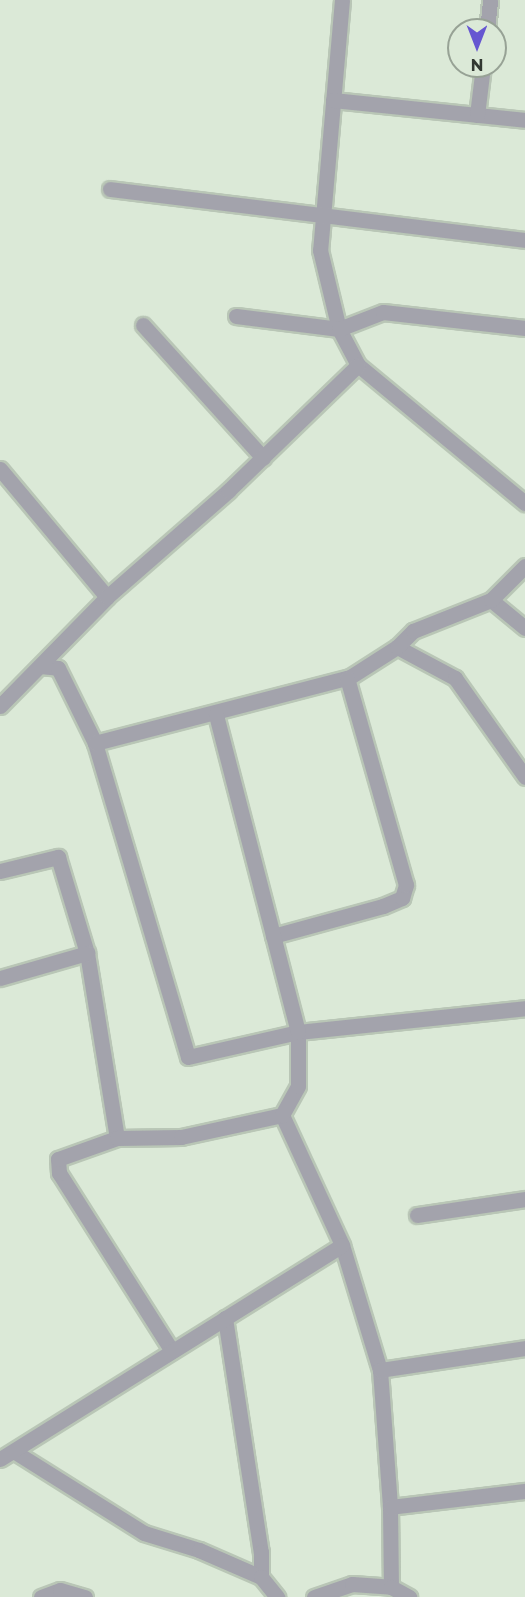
<!DOCTYPE html>
<html>
<head>
<meta charset="utf-8">
<style>
	body { margin:0 }
	#map { position:relative; width:525px; height:1597px; overflow:hidden; background:#dbe9d7; font-family:Montserrat,sans-serif }
	div>[style] { position:absolute }
	.roads { filter:drop-shadow(2px 0 #b9c6b6) drop-shadow(-2px 0 #b9c6b6) drop-shadow(0 2px #b9c6b6) drop-shadow(0 -2px #b9c6b6) }
	.street>* { height:15px; margin:-7.5px; padding:0 7.5px; transform-origin:7.5px; border-radius:7.5px; background:#a3a3ac }
	span { translate:-50% -50%; white-space:nowrap; text-align:center; line-height:1.15; -webkit-text-stroke:5px #dbe9d7; paint-order:stroke }
	.north { position:absolute; left:447px; top:18px; width:60px; height:60px; box-sizing:border-box; background:#dbe9d7; border:2px solid #97a295; border-radius:50%; rotate:180deg; font-size:16px; font-weight:700; line-height:24px; text-align:center; color:#323831 }
	.north::after { content:''; display:block; margin:auto; width:21px; height:27px; background:#6657d1; clip-path:polygon(50% 0,100% 100%,50% 72%,0 100%) }
</style>
</head>
<body>
<div id="map">
	<div class="roads">
		<div class="street">
			<div style="left:342px;top:0;width:251px;rotate:95deg"></div>
			<div style="left:320px;top:250px;width:81px;rotate:76.5deg"></div>
			<div style="left:339px;top:329px;width:41px;rotate:62.2deg"></div>
			<div style="left:358px;top:365px;width:217px;rotate:39.6deg"></div>
			<div style="left:487px;top:30px;width:30px;rotate:-84deg"></div>
			<div style="left:333px;top:100px;width:193px;rotate:5.9deg"></div>
			<div style="left:477px;top:115px;width:49px;rotate:-83deg"></div>
			<div style="left:110px;top:189px;width:418px;rotate:7deg"></div>
			<div style="left:236px;top:316px;width:104px;rotate:7.2deg"></div>
			<div style="left:339px;top:329px;width:47px;rotate:-21.1deg"></div>
			<div style="left:383px;top:312px;width:143px;rotate:6.4deg"></div>
			<div style="left:143px;top:325px;width:179px;rotate:47.9deg"></div>
			<div style="left:0;top:469px;width:167px;rotate:50.1deg"></div>
			<div style="left:491px;top:600px;width:44px;rotate:39.5deg"></div>
			<div style="left:397px;top:647px;width:66px;rotate:28.1deg"></div>
			<div style="left:455px;top:678px;width:121px;rotate:54.7deg"></div>
			<div style="left:40px;top:666px;width:18px;rotate:6deg"></div>
			<div style="left:58px;top:668px;width:84px;rotate:63.7deg"></div>
			<div style="left:95px;top:743px;width:327px;rotate:73.5deg"></div>
			<div style="left:188px;top:1057px;width:113px;rotate:-12.8deg"></div>
			<div style="left:298px;top:1032px;width:228px;rotate:-6deg"></div>
			<div style="left:0;top:706px;width:153px;rotate:-45.5deg"></div>
			<div style="left:107px;top:597px;width:161px;rotate:-41.2deg"></div>
			<div style="left:228px;top:491px;width:181px;rotate:-44.1deg"></div>
			<div style="left:95px;top:743px;width:263px;rotate:-14.5deg"></div>
			<div style="left:350px;top:677px;width:56px;rotate:-32.6deg"></div>
			<div style="left:397px;top:647px;width:23px;rotate:-45deg"></div>
			<div style="left:413px;top:631px;width:84px;rotate:-21.7deg"></div>
			<div style="left:491px;top:600px;width:48px;rotate:-45deg"></div>
			<div style="left:0;top:871px;width:60px;rotate:-13.6deg"></div>
			<div style="left:58px;top:857px;width:100px;rotate:73.2deg"></div>
			<div style="left:87px;top:953px;width:187px;rotate:80.8deg"></div>
			<div style="left:273px;top:936px;width:114px;rotate:-15.3deg"></div>
			<div style="left:383px;top:906px;width:21px;rotate:-23deg"></div>
			<div style="left:402px;top:898px;width:14px;rotate:-73deg"></div>
			<div style="left:406px;top:885px;width:215px;rotate:-105.9deg"></div>
			<div style="left:0;top:978px;width:91px;rotate:-16deg"></div>
			<div style="left:282px;top:1115px;width:143px;rotate:65.2deg"></div>
			<div style="left:342px;top:1245px;width:131px;rotate:73.1deg"></div>
			<div style="left:380px;top:1370px;width:137px;rotate:85.8deg"></div>
			<div style="left:390px;top:1507px;width:80px;rotate:89.3deg"></div>
			<div style="left:417px;top:1215px;width:109px;rotate:-8.4deg"></div>
			<div style="left:225px;top:1318px;width:237px;rotate:81.3deg"></div>
			<div style="left:261px;top:1552px;width:25px;rotate:90deg"></div>
			<div style="left:172px;top:1351px;width:211px;rotate:-122.4deg"></div>
			<div style="left:59px;top:1173px;width:14px;rotate:-94deg"></div>
			<div style="left:58px;top:1159px;width:63px;rotate:-19.6deg"></div>
			<div style="left:117px;top:1138px;width:64px;rotate:-0.9deg"></div>
			<div style="left:181px;top:1137px;width:103px;rotate:-12.3deg"></div>
			<div style="left:282px;top:1115px;width:33px;rotate:-61deg"></div>
			<div style="left:298px;top:1086px;width:54px;rotate:-90deg"></div>
			<div style="left:298px;top:1032px;width:328px;rotate:-104.5deg"></div>
			<div style="left:380px;top:1370px;width:147px;rotate:-8.6deg"></div>
			<div style="left:15px;top:1452px;width:152px;rotate:32.1deg"></div>
			<div style="left:144px;top:1533px;width:58px;rotate:17.2deg"></div>
			<div style="left:199px;top:1550px;width:68px;rotate:23.5deg"></div>
			<div style="left:261px;top:1577px;width:26px;rotate:51deg"></div>
			<div style="left:0;top:1459px;width:403px;rotate:-32deg"></div>
			<div style="left:390px;top:1507px;width:136px;rotate:-6.8deg"></div>
			<div style="left:41px;top:1597px;width:20px;rotate:-20deg"></div>
			<div style="left:60px;top:1590px;width:26px;rotate:16deg"></div>
			<div style="left:314px;top:1597px;width:40px;rotate:-18.9deg"></div>
			<div style="left:352px;top:1584px;width:39px;rotate:4deg"></div>
			<div style="left:391px;top:1587px;width:21px;rotate:29deg"></div>
		</div>
	</div>
	<div class="north">N</div>
</div>
</body>
</html>
